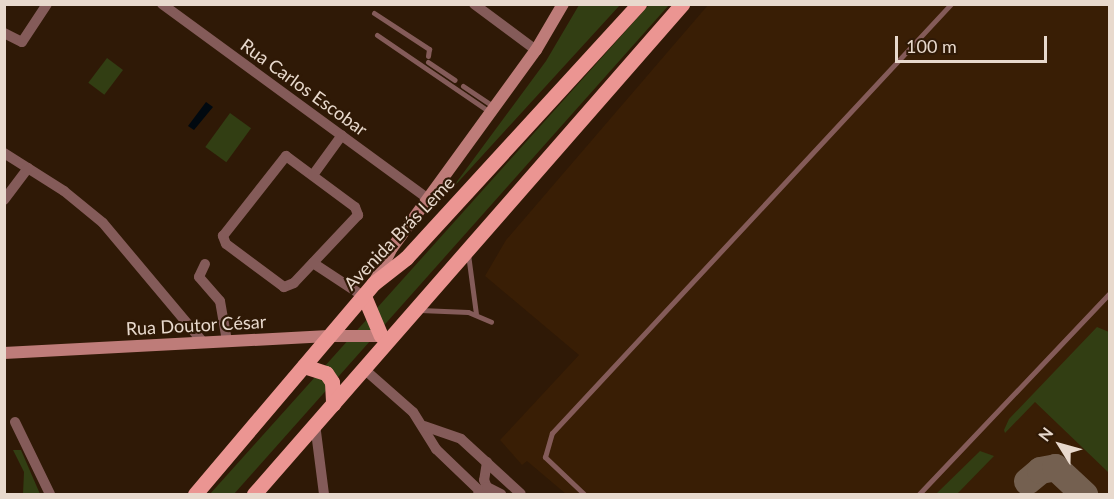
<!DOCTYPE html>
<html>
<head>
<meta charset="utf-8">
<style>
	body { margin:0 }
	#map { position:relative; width:1114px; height:499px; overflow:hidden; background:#2f1906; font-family:Lato,sans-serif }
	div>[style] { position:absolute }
	.built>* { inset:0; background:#391e05 }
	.green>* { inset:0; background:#323e13; transform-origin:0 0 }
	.water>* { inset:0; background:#010910 }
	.taxiway>* { height:27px; margin:-13.5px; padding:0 13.5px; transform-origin:13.5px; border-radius:13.5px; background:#746050 }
	.lane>* { height:5px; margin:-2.5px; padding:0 2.5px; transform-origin:2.5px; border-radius:2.5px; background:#845b59 }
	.street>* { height:10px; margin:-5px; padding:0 5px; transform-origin:5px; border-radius:5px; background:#845b59 }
	.secondary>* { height:12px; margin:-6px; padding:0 6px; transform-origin:6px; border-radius:6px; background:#be7c79 }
	.primary>* { height:15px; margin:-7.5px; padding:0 7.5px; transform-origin:7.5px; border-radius:7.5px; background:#eb9592 }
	span { translate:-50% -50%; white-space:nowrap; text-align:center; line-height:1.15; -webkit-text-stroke:4.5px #2f1906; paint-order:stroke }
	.street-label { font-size:18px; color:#e8d9cd }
	.frame { position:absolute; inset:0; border:6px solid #e8d9cd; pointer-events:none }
	.north { position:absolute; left:1030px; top:415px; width:60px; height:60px; -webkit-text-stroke:4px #2f1906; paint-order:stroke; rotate:307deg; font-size:16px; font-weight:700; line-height:24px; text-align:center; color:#e8d9cd }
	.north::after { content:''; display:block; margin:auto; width:21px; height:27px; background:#e8d9cd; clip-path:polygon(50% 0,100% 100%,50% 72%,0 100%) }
	.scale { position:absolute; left:895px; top:36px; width:152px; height:27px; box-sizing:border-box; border:3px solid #e8d9cd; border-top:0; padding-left:8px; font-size:18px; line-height:21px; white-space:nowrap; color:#e8d9cd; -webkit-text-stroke:4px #2f1906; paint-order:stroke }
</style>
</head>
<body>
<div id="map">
	<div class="built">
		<div style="clip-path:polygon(708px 5px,1109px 5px,1109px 494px,566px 494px,527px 461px,522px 465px,500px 440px,579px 355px,485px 276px,506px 240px)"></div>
	</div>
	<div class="green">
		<div style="clip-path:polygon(579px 5px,620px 5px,450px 191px,546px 61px)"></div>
		<div style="clip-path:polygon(649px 5px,669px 5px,234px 494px,210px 494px)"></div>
		<div style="left:107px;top:58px;width:20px;height:31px;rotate:37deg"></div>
		<div style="left:230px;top:113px;width:26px;height:42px;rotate:36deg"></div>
		<div style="clip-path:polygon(1097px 327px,1109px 332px,1109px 473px,1035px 402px,1005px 433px,1004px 430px,1009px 419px)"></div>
		<div style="clip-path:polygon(13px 450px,21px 450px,40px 494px,23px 494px,24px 472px)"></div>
		<div style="clip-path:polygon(980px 451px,994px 456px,957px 494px,936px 494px)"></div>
	</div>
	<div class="water">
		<div style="clip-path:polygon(206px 102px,213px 107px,194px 130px,188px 126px)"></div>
	</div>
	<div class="taxiway">
		<div style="left:1027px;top:481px;width:17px;rotate:-40deg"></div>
		<div style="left:1040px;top:470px;width:15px;rotate:-11deg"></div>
		<div style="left:1055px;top:467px;width:40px;rotate:43deg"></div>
	</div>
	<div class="lane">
		<div style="left:374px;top:13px;width:66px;rotate:33.2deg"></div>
		<div style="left:429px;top:49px;width:7px;rotate:98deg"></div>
		<div style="left:377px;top:35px;width:137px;rotate:34.3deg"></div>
		<div style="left:428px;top:62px;width:32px;rotate:34deg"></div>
		<div style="left:463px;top:86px;width:37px;rotate:34deg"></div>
		<div style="left:468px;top:254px;width:61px;rotate:82.4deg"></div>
		<div style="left:420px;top:310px;width:48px;rotate:2.4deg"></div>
		<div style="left:468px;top:312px;width:25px;rotate:23deg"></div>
		<div style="left:584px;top:494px;width:54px;rotate:-136.5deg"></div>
		<div style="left:545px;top:457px;width:25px;rotate:-74deg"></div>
		<div style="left:552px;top:433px;width:586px;rotate:-47.08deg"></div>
		<div style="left:919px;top:494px;width:277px;rotate:-46.5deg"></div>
	</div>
	<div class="street">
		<div style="left:162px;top:4px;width:328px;rotate:36.2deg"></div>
		<div style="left:474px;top:4px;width:77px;rotate:36.6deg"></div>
		<div style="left:4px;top:33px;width:20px;rotate:27deg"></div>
		<div style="left:22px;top:42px;width:45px;rotate:-56.7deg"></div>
		<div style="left:4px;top:153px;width:71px;rotate:32.3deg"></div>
		<div style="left:64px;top:191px;width:50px;rotate:39.4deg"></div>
		<div style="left:103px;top:223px;width:155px;rotate:50deg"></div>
		<div style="left:286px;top:156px;width:86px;rotate:36.5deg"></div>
		<div style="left:355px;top:207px;width:9px;rotate:69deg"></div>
		<div style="left:358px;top:215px;width:93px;rotate:133.3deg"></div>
		<div style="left:294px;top:283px;width:11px;rotate:158deg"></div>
		<div style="left:284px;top:287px;width:72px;rotate:-143.4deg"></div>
		<div style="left:226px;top:244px;width:9px;rotate:-111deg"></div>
		<div style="left:223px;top:236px;width:102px;rotate:-51.8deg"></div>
		<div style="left:313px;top:175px;width:49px;rotate:-54.1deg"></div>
		<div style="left:4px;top:200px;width:40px;rotate:-53deg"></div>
		<div style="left:313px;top:263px;width:60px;rotate:33.4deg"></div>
		<div style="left:205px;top:264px;width:14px;rotate:115deg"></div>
		<div style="left:199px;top:277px;width:32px;rotate:49deg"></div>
		<div style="left:220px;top:301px;width:41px;rotate:80.1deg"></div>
		<div style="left:364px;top:369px;width:65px;rotate:41.3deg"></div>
		<div style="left:413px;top:412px;width:44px;rotate:58.1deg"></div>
		<div style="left:436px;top:449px;width:65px;rotate:43.8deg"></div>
		<div style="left:15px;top:422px;width:80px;rotate:64.1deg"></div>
		<div style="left:315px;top:424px;width:71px;rotate:82.7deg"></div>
		<div style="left:424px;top:426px;width:39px;rotate:19deg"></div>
		<div style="left:461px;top:439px;width:81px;rotate:42.5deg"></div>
		<div style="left:487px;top:462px;width:18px;rotate:99deg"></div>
		<div style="left:484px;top:480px;width:8px;rotate:67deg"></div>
		<div style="left:478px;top:494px;width:11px;rotate:-38deg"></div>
		<div style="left:487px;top:487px;width:16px;rotate:27deg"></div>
	</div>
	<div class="secondary">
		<div style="left:375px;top:281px;width:37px;rotate:-63deg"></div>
		<div style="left:392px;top:248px;width:245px;rotate:-54deg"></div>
		<div style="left:536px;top:50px;width:53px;rotate:-59.6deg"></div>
		<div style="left:4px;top:353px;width:325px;rotate:-3deg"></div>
		<div style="left:329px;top:336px;width:52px"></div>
		<div style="left:381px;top:336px;width:7px;rotate:34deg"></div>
	</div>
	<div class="primary">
		<div style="left:364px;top:296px;width:43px;rotate:67deg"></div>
		<div style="left:304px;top:366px;width:23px;rotate:18deg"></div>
		<div style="left:326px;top:373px;width:11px;rotate:56deg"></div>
		<div style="left:332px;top:382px;width:22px;rotate:87deg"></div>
		<div style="left:195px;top:494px;width:277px;rotate:-49.7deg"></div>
		<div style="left:374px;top:283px;width:41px;rotate:-38deg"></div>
		<div style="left:406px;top:258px;width:345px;rotate:-47.5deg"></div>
		<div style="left:254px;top:494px;width:651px;rotate:-48.86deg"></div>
	</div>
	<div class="street-label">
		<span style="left:304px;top:87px;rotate:36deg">Rua Carlos Escobar</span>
		<span style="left:399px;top:233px;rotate:-46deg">Avenida Brás Leme</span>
		<span style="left:196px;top:325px;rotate:-3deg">Rua Doutor César</span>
	</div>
	<div class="frame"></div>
	<div class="north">N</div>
	<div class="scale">100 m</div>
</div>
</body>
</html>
